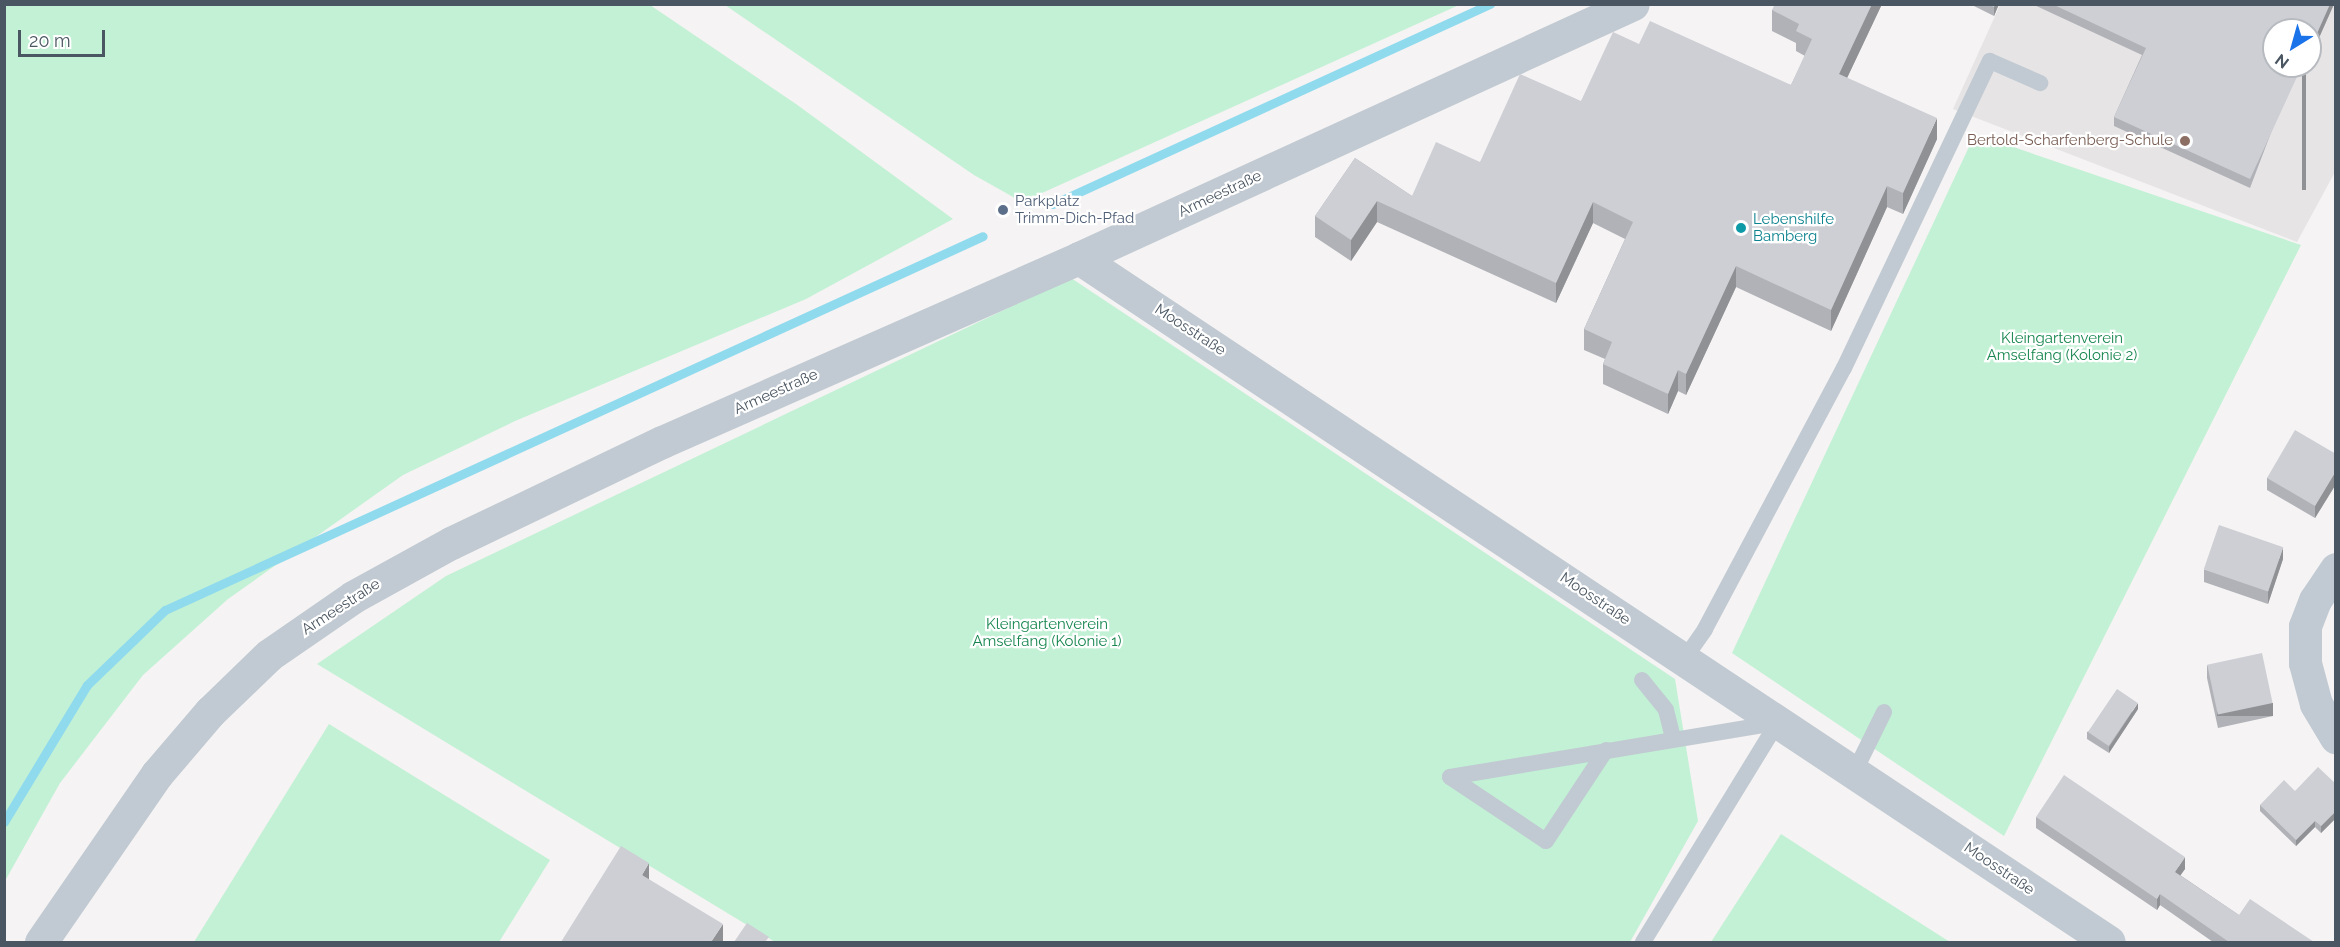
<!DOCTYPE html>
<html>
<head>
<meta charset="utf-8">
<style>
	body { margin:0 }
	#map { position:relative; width:2340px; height:947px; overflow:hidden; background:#f5f3f3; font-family:Raleway,sans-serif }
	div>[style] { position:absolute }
	.education>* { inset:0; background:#e6e4e5 }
	.green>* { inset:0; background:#c3f1d5 }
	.stream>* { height:9px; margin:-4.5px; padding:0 4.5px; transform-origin:4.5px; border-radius:4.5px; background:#90daee }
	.lane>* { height:16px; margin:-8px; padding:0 8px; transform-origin:8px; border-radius:8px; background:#c1cad2 }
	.street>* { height:33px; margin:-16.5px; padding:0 16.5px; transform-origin:16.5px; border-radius:16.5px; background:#c1cad2 }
	.wall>* { inset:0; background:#b0b2b7 }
	.shaded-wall>* { inset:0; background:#909195; transform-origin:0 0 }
	.building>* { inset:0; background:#cdcfd5; transform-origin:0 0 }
	.dots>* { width:16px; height:16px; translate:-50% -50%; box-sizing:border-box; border:3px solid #fff; border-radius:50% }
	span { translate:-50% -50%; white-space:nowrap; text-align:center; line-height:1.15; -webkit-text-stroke:4.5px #fff; paint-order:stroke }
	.education-label { font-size:15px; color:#785e54 }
	.right { translate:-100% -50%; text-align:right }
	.street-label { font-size:15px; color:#4a5661 }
	.service-label { font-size:15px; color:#4e5e75 }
	.left { translate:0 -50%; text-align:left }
	.culture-label { font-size:15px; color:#0d838f }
	.park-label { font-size:15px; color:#17864f }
	.frame { position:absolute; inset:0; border:6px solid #4a5661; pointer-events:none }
	.north { position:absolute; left:2262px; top:18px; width:60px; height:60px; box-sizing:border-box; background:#fff; border:2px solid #b7bbc0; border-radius:50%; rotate:217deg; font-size:16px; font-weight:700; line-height:24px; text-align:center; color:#4a5661 }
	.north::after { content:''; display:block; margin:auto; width:21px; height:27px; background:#1a73e8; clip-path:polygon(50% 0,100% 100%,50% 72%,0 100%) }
	.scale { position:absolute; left:18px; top:30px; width:87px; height:27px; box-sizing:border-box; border:3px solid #4a5661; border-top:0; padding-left:8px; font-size:18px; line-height:21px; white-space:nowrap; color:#4a5661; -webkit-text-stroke:4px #fff; paint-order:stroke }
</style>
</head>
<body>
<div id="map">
	<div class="education">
		<div style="clip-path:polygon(evenodd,2000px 5px,2335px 5px,2335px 172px,2297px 242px,1953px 109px,2000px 5px,2274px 30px,2310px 30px,2310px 66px,2274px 66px,2274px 30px)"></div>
	</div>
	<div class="green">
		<div style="clip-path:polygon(5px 4px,650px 5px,796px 104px,953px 219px,806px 299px,515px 421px,403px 475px,228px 599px,143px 675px,60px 783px,5px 881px)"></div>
		<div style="clip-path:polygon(725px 5px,1459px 5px,1022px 202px,974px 175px)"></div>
		<div style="clip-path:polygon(1975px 134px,2301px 245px,2004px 836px,1732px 653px)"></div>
		<div style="clip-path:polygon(1071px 278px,1675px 679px,1698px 821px,1630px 942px,775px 942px,317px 664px,446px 576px)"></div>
		<div style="clip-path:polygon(329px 724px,550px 860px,499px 942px,194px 942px)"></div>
		<div style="clip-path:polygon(1781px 834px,1846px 876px,1950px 942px,1711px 942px)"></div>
	</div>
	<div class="stream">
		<div style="left:1053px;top:204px;width:481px;rotate:-24.6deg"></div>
		<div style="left:4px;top:822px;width:160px;rotate:-58.8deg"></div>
		<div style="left:87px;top:685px;width:108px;rotate:-43.9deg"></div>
		<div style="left:165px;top:610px;width:899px;rotate:-24.57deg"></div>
	</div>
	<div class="lane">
		<div style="left:1685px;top:658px;width:35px;rotate:-55deg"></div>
		<div style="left:1705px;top:629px;width:296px;rotate:-62deg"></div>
		<div style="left:1844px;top:368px;width:340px;rotate:-64.6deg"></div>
		<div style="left:1990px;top:61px;width:55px;rotate:23.7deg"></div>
		<div style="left:1642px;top:680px;width:38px;rotate:51deg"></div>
		<div style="left:1666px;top:710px;width:30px;rotate:76deg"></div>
		<div style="left:1854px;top:773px;width:68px;rotate:-63.8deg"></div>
		<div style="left:1450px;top:777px;width:331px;rotate:-9.4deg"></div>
		<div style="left:1450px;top:777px;width:115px;rotate:33.7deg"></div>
		<div style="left:1546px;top:841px;width:109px;rotate:-56.6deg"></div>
		<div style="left:1643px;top:942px;width:257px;rotate:-58.5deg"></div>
	</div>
	<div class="street">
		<div style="left:1079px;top:258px;width:1236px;rotate:33.59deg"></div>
		<div style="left:2336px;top:569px;width:37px;rotate:124deg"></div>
		<div style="left:2315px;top:600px;width:28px;rotate:111deg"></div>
		<div style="left:2305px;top:626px;width:37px;rotate:90deg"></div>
		<div style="left:2305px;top:663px;width:42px;rotate:75deg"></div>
		<div style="left:2316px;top:704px;width:39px;rotate:59deg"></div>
		<div style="left:41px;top:942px;width:204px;rotate:-55.4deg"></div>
		<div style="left:157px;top:774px;width:82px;rotate:-49.5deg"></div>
		<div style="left:210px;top:712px;width:82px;rotate:-44deg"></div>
		<div style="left:269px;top:655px;width:102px;rotate:-34.6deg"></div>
		<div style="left:353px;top:597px;width:112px;rotate:-28.9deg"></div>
		<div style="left:451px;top:543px;width:234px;rotate:-25.6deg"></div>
		<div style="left:662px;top:442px;width:456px;rotate:-23.8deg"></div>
		<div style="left:1079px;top:258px;width:609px;rotate:-24.63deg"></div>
	</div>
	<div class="wall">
		<div style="clip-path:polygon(1882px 4px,1847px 78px,1937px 139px,1903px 214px,1887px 207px,1831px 331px,1736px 287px,1686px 395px,1678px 391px,1668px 414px,1603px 384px,1603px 364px,1605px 359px,1584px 350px,1584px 329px,1625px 239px,1593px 223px,1556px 303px,1377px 222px,1351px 261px,1315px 237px,1315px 216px,1355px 158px,1412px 196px,1480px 162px,1581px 101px,1639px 44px,1791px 85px,1805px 56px,1796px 51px,1796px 43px,1772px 31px,1772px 10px)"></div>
		<div style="clip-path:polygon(1970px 4px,1999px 4px,1994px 16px)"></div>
		<div style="clip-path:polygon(2032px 4px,2334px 4px,2310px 58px,2310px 30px,2250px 188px,2114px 126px,2114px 117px,2142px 55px)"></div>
		<div style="clip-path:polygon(2336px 388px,2336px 403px,2335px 402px,2335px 390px)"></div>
		<div style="clip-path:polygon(2336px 454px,2336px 484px,2315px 518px,2267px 490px,2267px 478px)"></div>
		<div style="clip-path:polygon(2283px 559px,2268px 604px,2204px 582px,2204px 570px)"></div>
		<div style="clip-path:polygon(2207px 665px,2273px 716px,2218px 728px,2207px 678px)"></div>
		<div style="clip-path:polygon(2138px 709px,2109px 753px,2087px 739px,2087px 732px)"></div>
		<div style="clip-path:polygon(2336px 784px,2336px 818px,2321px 833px,2315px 827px,2296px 846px,2260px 811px,2260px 805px,2295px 791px)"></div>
		<div style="clip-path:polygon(2036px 817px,2185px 869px,2180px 875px,2239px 915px,2314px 942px,2213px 942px,2160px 905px,2157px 910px,2036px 828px)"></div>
	</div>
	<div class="shaded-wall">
		<div style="clip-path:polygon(1872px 4px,1882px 4px,1839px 95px,1839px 74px)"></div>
		<div style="clip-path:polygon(1995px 4px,1999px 4px,1994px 16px,1994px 7px)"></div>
		<div style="clip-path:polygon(2330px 4px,2334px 4px,2310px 58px,2310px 49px)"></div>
		<div style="left:2302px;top:66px;width:4px;height:124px"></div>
		<div style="clip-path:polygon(1937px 118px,1937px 139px,1903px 214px,1903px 193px)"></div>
		<div style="clip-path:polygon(1887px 186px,1887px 207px,1831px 331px,1831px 310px)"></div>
		<div style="clip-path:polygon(1377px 201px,1377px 222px,1351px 261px,1351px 240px)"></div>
		<div style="clip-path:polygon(1593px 202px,1593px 223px,1556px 303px,1556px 283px)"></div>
		<div style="clip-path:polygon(1736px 266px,1736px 287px,1686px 395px,1686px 374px)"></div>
		<div style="clip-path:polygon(1678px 370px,1678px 391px,1668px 414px,1668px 394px)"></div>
		<div style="clip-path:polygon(2336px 471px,2336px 484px,2315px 518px,2315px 506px)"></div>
		<div style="clip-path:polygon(2283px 547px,2283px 559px,2268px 604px,2268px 592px)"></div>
		<div style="clip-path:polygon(2138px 703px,2138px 709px,2109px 753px,2109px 747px)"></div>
		<div style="left:2273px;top:703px;width:13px;height:56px;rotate:90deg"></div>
		<div style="clip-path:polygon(2336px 811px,2336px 818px,2321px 833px,2321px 826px)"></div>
		<div style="clip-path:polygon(2315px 821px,2315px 827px,2296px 846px,2296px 840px)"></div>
		<div style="clip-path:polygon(2185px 857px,2185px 869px,2175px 883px,2175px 872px)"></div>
		<div style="clip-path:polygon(649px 863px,649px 886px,642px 875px)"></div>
		<div style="clip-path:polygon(2160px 894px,2160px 905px,2157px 910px,2157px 899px)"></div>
		<div style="clip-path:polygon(723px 924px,723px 942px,711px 942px)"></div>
	</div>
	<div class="building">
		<div style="clip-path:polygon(1775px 4px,1872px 4px,1839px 74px,1937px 118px,1903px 193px,1887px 186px,1831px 310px,1736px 266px,1686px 374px,1678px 370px,1668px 394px,1603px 364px,1612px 342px,1584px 329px,1633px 222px,1593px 202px,1556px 283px,1377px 201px,1351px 240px,1315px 216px,1355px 158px,1412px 196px,1436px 142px,1480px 162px,1520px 74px,1581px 101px,1613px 32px,1639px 44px,1650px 21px,1791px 85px,1812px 39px,1796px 31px,1799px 24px,1772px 10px)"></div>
		<div style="clip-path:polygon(1988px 4px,1995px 4px,1994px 7px)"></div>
		<div style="clip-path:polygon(2052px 4px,2330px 4px,2310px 49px,2310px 30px,2274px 30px,2274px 66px,2302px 66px,2250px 179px,2114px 117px,2146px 48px)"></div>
		<div style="clip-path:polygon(2295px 430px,2336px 454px,2336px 471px,2315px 506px,2267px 478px)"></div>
		<div style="left:2219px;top:525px;width:68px;height:47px;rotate:19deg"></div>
		<div style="left:2262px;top:653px;width:51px;height:56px;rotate:78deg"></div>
		<div style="left:2117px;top:689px;width:25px;height:52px;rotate:34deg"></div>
		<div style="clip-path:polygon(2318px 767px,2336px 784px,2336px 811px,2321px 826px,2315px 821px,2296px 840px,2260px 805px,2284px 780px,2295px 791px)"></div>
		<div style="clip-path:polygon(2064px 775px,2185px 857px,2175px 872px,2239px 915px,2250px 899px,2314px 942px,2229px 942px,2160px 894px,2157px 899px,2036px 817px)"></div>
		<div style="clip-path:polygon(621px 846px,649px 863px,642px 875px,723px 924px,711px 942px,561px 942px)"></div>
		<div style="clip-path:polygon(747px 923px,769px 937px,765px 942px,734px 942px)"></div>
	</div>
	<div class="dots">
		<div style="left:2185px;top:141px;background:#8d6e63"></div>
		<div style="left:1003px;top:210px;background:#5c6f8a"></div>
		<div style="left:1741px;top:228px;background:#0f9aa8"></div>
	</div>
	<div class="education-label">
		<span class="right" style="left:2173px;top:141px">Bertold-Scharfenberg-Schule</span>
	</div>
	<div class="street-label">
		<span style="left:1220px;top:194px;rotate:-25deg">Armeestraße</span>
		<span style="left:1190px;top:330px;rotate:33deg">Moosstraße</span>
		<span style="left:776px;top:392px;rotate:-24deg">Armeestraße</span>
		<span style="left:1595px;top:599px;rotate:34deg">Moosstraße</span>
		<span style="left:341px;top:607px;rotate:-33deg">Armeestraße</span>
		<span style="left:1999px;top:869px;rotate:34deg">Moosstraße</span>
	</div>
	<div class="service-label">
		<span class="left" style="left:1015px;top:210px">Parkplatz<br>Trimm-Dich-Pfad</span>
	</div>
	<div class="culture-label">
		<span class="left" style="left:1753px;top:228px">Lebenshilfe<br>Bamberg</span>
	</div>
	<div class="park-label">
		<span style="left:2062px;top:347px">Kleingartenverein<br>Amselfang (Kolonie 2)</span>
		<span style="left:1047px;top:633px">Kleingartenverein<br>Amselfang (Kolonie 1)</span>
	</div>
	<div class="frame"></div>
	<div class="north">N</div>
	<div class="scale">20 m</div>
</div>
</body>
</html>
